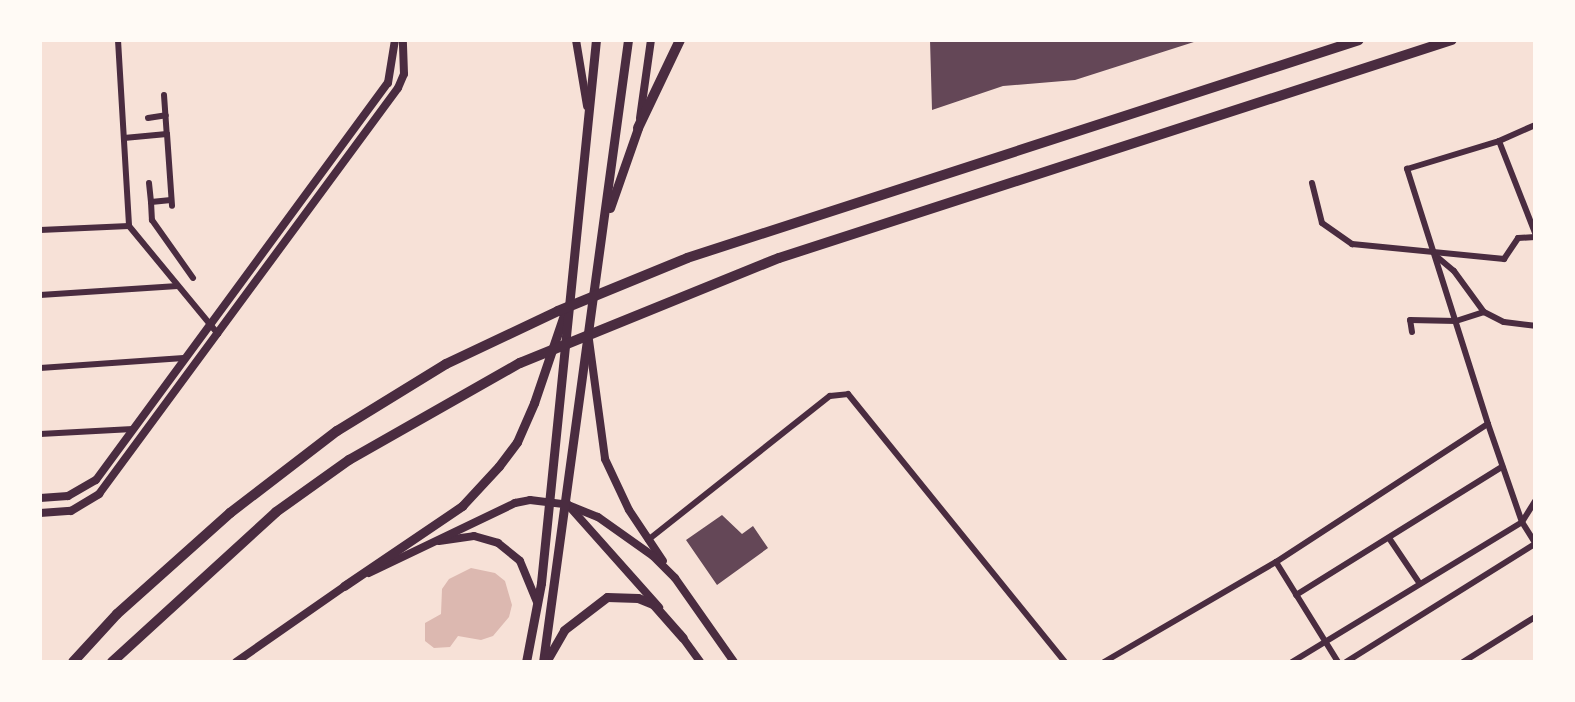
<!DOCTYPE html>
<html>
<head>
<meta charset="utf-8">
<style>
	body { margin:0 }
	#map { position:relative; width:1575px; height:702px; overflow:hidden; background:#f7e1d7; font-family:"Noto Serif",serif }
	div>[style] { position:absolute }
	.water>* { inset:0; background:#dcb8b0 }
	.building>* { inset:0; background:#644757 }
	.minor>* { height:6px; margin:-3px; padding:0 3px; transform-origin:3px; border-radius:3px; background:#4a2c40 }
	.tertiary>* { height:8px; margin:-4px; padding:0 4px; transform-origin:4px; border-radius:4px; background:#4a2c40 }
	.secondary>* { height:9px; margin:-4.5px; padding:0 4.5px; transform-origin:4.5px; border-radius:4.5px; background:#4a2c40 }
	.motorway>* { height:10px; margin:-5px; padding:0 5px; transform-origin:5px; border-radius:5px; background:#4a2c40 }
	span { translate:-50% -50%; white-space:nowrap; text-align:center; line-height:1.15; -webkit-text-stroke:7px #fffaf5; paint-order:stroke }
	.frame { position:absolute; inset:0; border:42px solid #fffaf5; pointer-events:none }
</style>
</head>
<body>
<div id="map">
	<div class="water">
		<div style="clip-path:polygon(471px 568px,495px 573px,505px 581px,512px 605px,509px 617px,493px 636px,481px 640px,458px 636px,450px 647px,434px 648px,425px 641px,425px 623px,441px 614px,442px 589px,449px 579px)"></div>
	</div>
	<div class="building">
		<div style="clip-path:polygon(930px 40px,1197px 40px,1197px 41px,1075px 80px,1003px 86px,932px 110px)"></div>
		<div style="clip-path:polygon(722px 515px,742px 534px,753px 526px,768px 548px,717px 585px,686px 540px)"></div>
	</div>
	<div class="minor">
		<div style="left:118px;top:40px;width:186px;rotate:86.6deg"></div>
		<div style="left:129px;top:226px;width:140px;rotate:50.5deg"></div>
		<div style="left:164px;top:95px;width:39px;rotate:86deg"></div>
		<div style="left:148px;top:118px;width:18px;rotate:-9deg"></div>
		<div style="left:124px;top:138px;width:43px;rotate:-5.3deg"></div>
		<div style="left:167px;top:134px;width:72px;rotate:86deg"></div>
		<div style="left:1499px;top:141px;width:39px;rotate:-24deg"></div>
		<div style="left:149px;top:183px;width:19px;rotate:84deg"></div>
		<div style="left:1312px;top:183px;width:41px;rotate:76deg"></div>
		<div style="left:1322px;top:223px;width:37px;rotate:35deg"></div>
		<div style="left:1352px;top:244px;width:153px;rotate:5.6deg"></div>
		<div style="left:1504px;top:259px;width:25px;rotate:-56deg"></div>
		<div style="left:1518px;top:238px;width:17px;rotate:-3deg"></div>
		<div style="left:171px;top:200px;width:20px;rotate:174deg"></div>
		<div style="left:151px;top:202px;width:18px;rotate:87deg"></div>
		<div style="left:152px;top:220px;width:71px;rotate:54.7deg"></div>
		<div style="left:40px;top:230px;width:89px;rotate:-2.6deg"></div>
		<div style="left:1436px;top:256px;width:23px;rotate:40deg"></div>
		<div style="left:1454px;top:271px;width:51px;rotate:53.8deg"></div>
		<div style="left:40px;top:295px;width:138px;rotate:-3.7deg"></div>
		<div style="left:1412px;top:332px;width:12px;rotate:-99deg"></div>
		<div style="left:1410px;top:320px;width:46px;rotate:1.2deg"></div>
		<div style="left:1456px;top:321px;width:29px;rotate:-18deg"></div>
		<div style="left:1484px;top:312px;width:22px;rotate:27deg"></div>
		<div style="left:1504px;top:322px;width:31px;rotate:7deg"></div>
		<div style="left:40px;top:368px;width:144px;rotate:-4deg"></div>
		<div style="left:1488px;top:424px;width:268px;rotate:-107.6deg"></div>
		<div style="left:1407px;top:169px;width:96px;rotate:-16.9deg"></div>
		<div style="left:1499px;top:141px;width:99px;rotate:68.6deg"></div>
		<div style="left:40px;top:434px;width:93px;rotate:-3.1deg"></div>
		<div style="left:1389px;top:538px;width:55px;rotate:56deg"></div>
		<div style="left:648px;top:540px;width:232px;rotate:-38.4deg"></div>
		<div style="left:830px;top:396px;width:18px;rotate:-6deg"></div>
		<div style="left:848px;top:394px;width:345px;rotate:51deg"></div>
		<div style="left:1276px;top:562px;width:118px;rotate:58.2deg"></div>
		<div style="left:1296px;top:595px;width:243px;rotate:-31.9deg"></div>
		<div style="left:1104px;top:662px;width:199px;rotate:-30.2deg"></div>
		<div style="left:1276px;top:562px;width:253px;rotate:-33.1deg"></div>
		<div style="left:1488px;top:424px;width:104px;rotate:70.9deg"></div>
		<div style="left:1522px;top:522px;width:25px;rotate:58deg"></div>
		<div style="left:1292px;top:662px;width:269px;rotate:-31.3deg"></div>
		<div style="left:1522px;top:522px;width:25px;rotate:-58deg"></div>
		<div style="left:1346px;top:662px;width:223px;rotate:-32deg"></div>
		<div style="left:1463px;top:662px;width:85px;rotate:-32deg"></div>
	</div>
	<div class="tertiary">
		<div style="left:576px;top:40px;width:67px;rotate:80.5deg"></div>
		<div style="left:640px;top:118px;width:79px;rotate:-82deg"></div>
		<div style="left:589px;top:340px;width:120px;rotate:82.3deg"></div>
		<div style="left:605px;top:459px;width:56px;rotate:64.8deg"></div>
		<div style="left:629px;top:510px;width:61px;rotate:56.3deg"></div>
		<div style="left:40px;top:498px;width:28px;rotate:-4deg"></div>
		<div style="left:68px;top:496px;width:32px;rotate:-30deg"></div>
		<div style="left:96px;top:480px;width:493px;rotate:-53.7deg"></div>
		<div style="left:388px;top:83px;width:44px;rotate:-80.8deg"></div>
		<div style="left:568px;top:505px;width:137px;rotate:48.3deg"></div>
		<div style="left:40px;top:513px;width:31px;rotate:-4deg"></div>
		<div style="left:71px;top:511px;width:33px;rotate:-31deg"></div>
		<div style="left:99px;top:494px;width:504px;rotate:-53.63deg"></div>
		<div style="left:398px;top:88px;width:15px;rotate:-67deg"></div>
		<div style="left:404px;top:74px;width:34px;rotate:-92deg"></div>
		<div style="left:439px;top:541px;width:35px;rotate:-8deg"></div>
		<div style="left:474px;top:536px;width:25px;rotate:16deg"></div>
		<div style="left:498px;top:543px;width:28px;rotate:39deg"></div>
		<div style="left:520px;top:561px;width:44px;rotate:67.5deg"></div>
		<div style="left:369px;top:573px;width:162px;rotate:-25.6deg"></div>
		<div style="left:515px;top:503px;width:15px;rotate:-11deg"></div>
		<div style="left:530px;top:500px;width:38px;rotate:7deg"></div>
		<div style="left:568px;top:505px;width:32px;rotate:22deg"></div>
		<div style="left:598px;top:517px;width:67px;rotate:35.3deg"></div>
		<div style="left:653px;top:556px;width:31px;rotate:45deg"></div>
		<div style="left:675px;top:578px;width:103px;rotate:54.9deg"></div>
		<div style="left:680px;top:634px;width:34px;rotate:54deg"></div>
		<div style="left:236px;top:662px;width:136px;rotate:-34.9deg"></div>
	</div>
	<div class="secondary">
		<div style="left:610px;top:208px;width:85px;rotate:-70.7deg"></div>
		<div style="left:344px;top:586px;width:143px;rotate:-34.1deg"></div>
		<div style="left:462px;top:506px;width:54px;rotate:-47.2deg"></div>
		<div style="left:499px;top:466px;width:30px;rotate:-53deg"></div>
		<div style="left:517px;top:442px;width:43px;rotate:-66.4deg"></div>
		<div style="left:534px;top:403px;width:99px;rotate:-71.2deg"></div>
		<div style="left:547px;top:660px;width:34px;rotate:-60deg"></div>
		<div style="left:564px;top:630px;width:54px;rotate:-37.5deg"></div>
		<div style="left:607px;top:597px;width:31px;rotate:2deg"></div>
		<div style="left:638px;top:598px;width:16px;rotate:22deg"></div>
		<div style="left:653px;top:604px;width:45px;rotate:48.6deg"></div>
		<div style="left:526px;top:662px;width:80px;rotate:-79.2deg"></div>
		<div style="left:541px;top:583px;width:546px;rotate:-84.22deg"></div>
		<div style="left:543px;top:662px;width:628px;rotate:-82.22deg"></div>
	</div>
	<div class="motorway">
		<div style="left:638px;top:128px;width:98px;rotate:-64.5deg"></div>
		<div style="left:73px;top:662px;width:65px;rotate:-47.5deg"></div>
		<div style="left:117px;top:614px;width:152px;rotate:-41.8deg"></div>
		<div style="left:230px;top:513px;width:135px;rotate:-37.5deg"></div>
		<div style="left:337px;top:431px;width:128px;rotate:-31.6deg"></div>
		<div style="left:446px;top:364px;width:124px;rotate:-25.3deg"></div>
		<div style="left:558px;top:311px;width:139px;rotate:-22.3deg"></div>
		<div style="left:687px;top:258px;width:706px;rotate:-17.97deg"></div>
		<div style="left:112px;top:662px;width:222px;rotate:-42.4deg"></div>
		<div style="left:276px;top:512px;width:90px;rotate:-35.5deg"></div>
		<div style="left:349px;top:460px;width:197px;rotate:-29.6deg"></div>
		<div style="left:520px;top:363px;width:279px;rotate:-22.1deg"></div>
		<div style="left:779px;top:258px;width:707px;rotate:-17.95deg"></div>
	</div>
	<div class="frame"></div>
</div>
</body>
</html>
